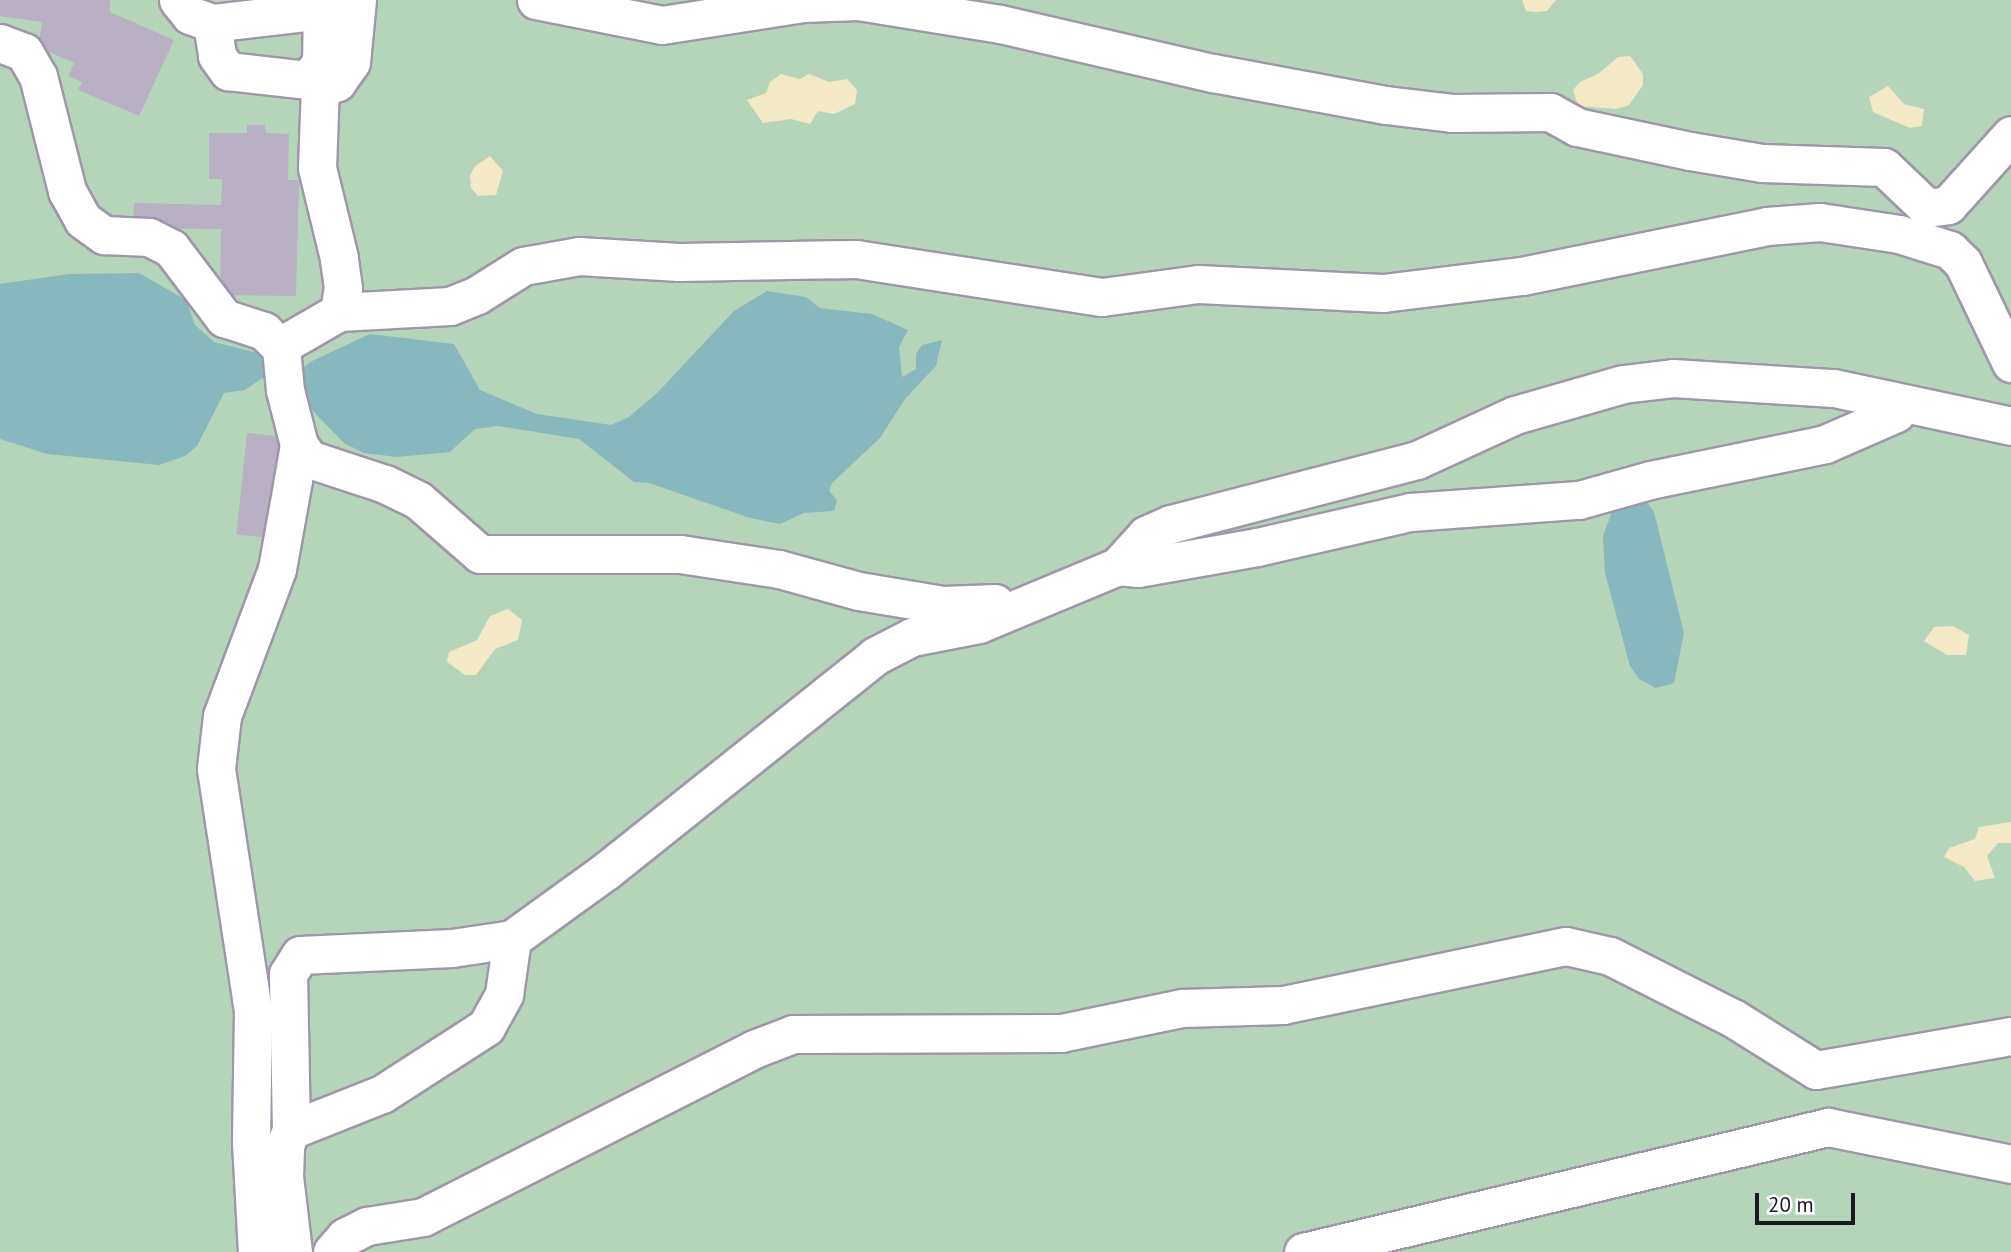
<!DOCTYPE html>
<html>
<head>
<meta charset="utf-8">
<style>
	body { margin:0 }
	#map { position:relative; width:2011px; height:1252px; overflow:hidden; background:#f7f0fd; font-family:"PT Sans",sans-serif }
	div>[style] { position:absolute }
	.green>* { inset:0; background:#b4d5b9; transform-origin:0 0 }
	.sand>* { inset:0; background:#f3e9c4 }
	.water>* { inset:0; background:#87b8be }
	.building>* { inset:0; background:#bab0c4; transform-origin:0 0 }
	.roads { filter:drop-shadow(2px 0 #a096a9) drop-shadow(-2px 0 #a096a9) drop-shadow(0 2px #a096a9) drop-shadow(0 -2px #a096a9) }
	.minor>* { height:37px; margin:-18.5px; padding:0 18.5px; transform-origin:18.5px; border-radius:18.5px; background:#fff }
	span { translate:-50% -50%; white-space:nowrap; text-align:center; line-height:1.15; -webkit-text-stroke:7px #fff; paint-order:stroke }
	.scale { position:absolute; left:1755px; top:1193px; width:100px; height:32px; box-sizing:border-box; border:4px solid #1b171f; border-top:0; padding-left:9px; font-size:21px; line-height:24px; white-space:nowrap; color:#1b171f; -webkit-text-stroke:5px #fff; paint-order:stroke }
</style>
</head>
<body>
<div id="map">
	<div class="green">
		<div style="left:0;top:0;width:2011px;height:1252px"></div>
	</div>
	<div class="sand">
		<div style="clip-path:polygon(1522px 0,1556px 0,1547px 11px,1536px 12px,1526px 11px)"></div>
		<div style="clip-path:polygon(1630px 56px,1643px 74px,1643px 85px,1629px 105px,1616px 109px,1578px 106px,1573px 90px,1580px 82px,1598px 74px,1618px 57px)"></div>
		<div style="clip-path:polygon(781px 74px,800px 79px,809px 74px,829px 82px,847px 79px,857px 90px,855px 104px,834px 114px,818px 111px,810px 124px,791px 119px,763px 123px,747px 100px,766px 93px,770px 82px)"></div>
		<div style="clip-path:polygon(1888px 86px,1904px 104px,1924px 109px,1922px 126px,1910px 128px,1873px 112px,1869px 97px)"></div>
		<div style="clip-path:polygon(490px 156px,503px 171px,496px 195px,478px 196px,471px 188px,470px 176px,474px 167px)"></div>
		<div style="clip-path:polygon(508px 609px,522px 620px,518px 640px,495px 649px,476px 675px,465px 675px,447px 662px,449px 652px,477px 640px,490px 616px)"></div>
		<div style="clip-path:polygon(1953px 626px,1969px 635px,1966px 655px,1947px 655px,1924px 641px,1934px 627px)"></div>
		<div style="clip-path:polygon(2011px 822px,2011px 843px,1998px 843px,1987px 856px,1995px 878px,1975px 881px,1964px 867px,1944px 857px,1949px 848px,1975px 839px,1979px 827px)"></div>
	</div>
	<div class="water">
		<div style="clip-path:polygon(139px 273px,186px 300px,195px 325px,214px 342px,257px 353px,265px 361px,267px 375px,245px 390px,224px 393px,197px 446px,185px 456px,159px 465px,47px 454px,0 439px,0 284px,69px 274px)"></div>
		<div style="clip-path:polygon(767px 291px,806px 297px,820px 308px,872px 314px,908px 330px,899px 347px,902px 377px,916px 369px,916px 354px,922px 345px,942px 340px,936px 366px,905px 399px,880px 438px,832px 483px,829px 491px,837px 500px,834px 511px,804px 513px,780px 524px,750px 518px,649px 483px,634px 482px,579px 439px,498px 426px,475px 429px,450px 452px,397px 457px,364px 453px,344px 443px,313px 411px,298px 383px,296px 373px,312px 361px,370px 334px,454px 344px,480px 390px,537px 414px,611px 425px,629px 417px,657px 393px,734px 311px)"></div>
		<div style="clip-path:polygon(1640px 492px,1654px 512px,1684px 633px,1674px 683px,1656px 688px,1639px 679px,1630px 666px,1605px 573px,1603px 536px,1612px 512px,1624px 495px)"></div>
	</div>
	<div class="building">
		<div style="clip-path:polygon(0 0,110px 0,110px 12px,174px 40px,139px 116px,78px 90px,82px 82px,68px 76px,74px 63px,38px 47px,42px 22px,0 16px)"></div>
		<div style="clip-path:polygon(247px 125px,265px 125px,266px 133px,289px 134px,288px 180px,299px 180px,296px 296px,220px 295px,221px 229px,133px 228px,134px 203px,221px 205px,222px 179px,209px 179px,209px 133px,247px 133px)"></div>
		<div style="left:247px;top:433px;width:38px;height:102px;rotate:6deg"></div>
	</div>
	<div class="roads">
		<div class="minor">
			<div style="left:178px;top:0;width:19px;rotate:51deg"></div>
			<div style="left:190px;top:15px;width:23px;rotate:20deg"></div>
			<div style="left:212px;top:23px;width:111px;rotate:-6.7deg"></div>
			<div style="left:322px;top:10px;width:10px;rotate:-84deg"></div>
			<div style="left:536px;top:0;width:128px;rotate:11.2deg"></div>
			<div style="left:662px;top:25px;width:143px;rotate:-8.9deg"></div>
			<div style="left:803px;top:3px;width:55px;rotate:-2.1deg"></div>
			<div style="left:858px;top:1px;width:144px;rotate:9.2deg"></div>
			<div style="left:1000px;top:24px;width:219px;rotate:13deg"></div>
			<div style="left:1213px;top:73px;width:176px;rotate:10.5deg"></div>
			<div style="left:1386px;top:105px;width:66px;rotate:6.9deg"></div>
			<div style="left:1452px;top:113px;width:98px;rotate:-0.6deg"></div>
			<div style="left:1550px;top:112px;width:31px;rotate:29deg"></div>
			<div style="left:1577px;top:127px;width:116px;rotate:12deg"></div>
			<div style="left:1690px;top:151px;width:73px;rotate:9.5deg"></div>
			<div style="left:1762px;top:163px;width:122px;rotate:1.9deg"></div>
			<div style="left:1884px;top:167px;width:59px;rotate:43.6deg"></div>
			<div style="left:1927px;top:208px;width:21px;rotate:-8deg"></div>
			<div style="left:1948px;top:205px;width:94px;rotate:-48deg"></div>
			<div style="left:212px;top:23px;width:33px;rotate:81deg"></div>
			<div style="left:217px;top:56px;width:19px;rotate:54deg"></div>
			<div style="left:228px;top:71px;width:81px;rotate:6.4deg"></div>
			<div style="left:308px;top:80px;width:22px;rotate:-54deg"></div>
			<div style="left:321px;top:62px;width:52px;rotate:-88.9deg"></div>
			<div style="left:0;top:43px;width:26px;rotate:21deg"></div>
			<div style="left:24px;top:52px;width:28px;rotate:60deg"></div>
			<div style="left:38px;top:76px;width:119px;rotate:75.8deg"></div>
			<div style="left:67px;top:191px;width:33px;rotate:61deg"></div>
			<div style="left:83px;top:220px;width:26px;rotate:36deg"></div>
			<div style="left:104px;top:235px;width:45px;rotate:2.5deg"></div>
			<div style="left:149px;top:237px;width:25px;rotate:27deg"></div>
			<div style="left:171px;top:248px;width:88px;rotate:52.9deg"></div>
			<div style="left:224px;top:318px;width:42px;rotate:18deg"></div>
			<div style="left:264px;top:331px;width:24px;rotate:45deg"></div>
			<div style="left:281px;top:348px;width:42px;rotate:84.6deg"></div>
			<div style="left:285px;top:390px;width:57px;rotate:75.7deg"></div>
			<div style="left:299px;top:445px;width:36px;rotate:100deg"></div>
			<div style="left:293px;top:480px;width:90px;rotate:100.2deg"></div>
			<div style="left:277px;top:569px;width:157px;rotate:110.5deg"></div>
			<div style="left:222px;top:716px;width:53px;rotate:96.5deg"></div>
			<div style="left:216px;top:769px;width:245px;rotate:81.3deg"></div>
			<div style="left:253px;top:1011px;width:131px;rotate:90.9deg"></div>
			<div style="left:251px;top:1142px;width:110px;rotate:86.9deg"></div>
			<div style="left:339px;top:312px;width:24px;rotate:-81deg"></div>
			<div style="left:343px;top:288px;width:30px;rotate:-98deg"></div>
			<div style="left:339px;top:258px;width:93px;rotate:-103.7deg"></div>
			<div style="left:317px;top:168px;width:80px;rotate:-87.9deg"></div>
			<div style="left:320px;top:88px;width:18px;rotate:-19deg"></div>
			<div style="left:337px;top:82px;width:24px;rotate:-55deg"></div>
			<div style="left:351px;top:62px;width:62px;rotate:-84.5deg"></div>
			<div style="left:280px;top:346px;width:68px;rotate:-30deg"></div>
			<div style="left:339px;top:312px;width:111px;rotate:-3.1deg"></div>
			<div style="left:450px;top:306px;width:29px;rotate:-22deg"></div>
			<div style="left:477px;top:295px;width:54px;rotate:-32.2deg"></div>
			<div style="left:523px;top:266px;width:57px;rotate:-10.1deg"></div>
			<div style="left:579px;top:256px;width:100px;rotate:3.4deg"></div>
			<div style="left:679px;top:262px;width:177px;rotate:-1deg"></div>
			<div style="left:856px;top:259px;width:249px;rotate:8.8deg"></div>
			<div style="left:1102px;top:297px;width:97px;rotate:-7.7deg"></div>
			<div style="left:1198px;top:284px;width:185px;rotate:2.8deg"></div>
			<div style="left:1383px;top:293px;width:140px;rotate:-7deg"></div>
			<div style="left:1522px;top:276px;width:250px;rotate:-11.5deg"></div>
			<div style="left:1767px;top:226px;width:53px;rotate:-4.3deg"></div>
			<div style="left:1820px;top:222px;width:80px;rotate:8.6deg"></div>
			<div style="left:1899px;top:234px;width:53px;rotate:17.4deg"></div>
			<div style="left:1950px;top:250px;width:18px;rotate:45deg"></div>
			<div style="left:1963px;top:263px;width:111px;rotate:64.4deg"></div>
			<div style="left:299px;top:445px;width:17px;rotate:54deg"></div>
			<div style="left:309px;top:459px;width:80px;rotate:18.2deg"></div>
			<div style="left:385px;top:484px;width:37px;rotate:26deg"></div>
			<div style="left:418px;top:500px;width:82px;rotate:41.1deg"></div>
			<div style="left:480px;top:554px;width:200px"></div>
			<div style="left:680px;top:554px;width:100px;rotate:8.6deg"></div>
			<div style="left:779px;top:569px;width:83px;rotate:15.4deg"></div>
			<div style="left:859px;top:591px;width:85px;rotate:9.5deg"></div>
			<div style="left:943px;top:605px;width:52px;rotate:-2.2deg"></div>
			<div style="left:1118px;top:566px;width:20px;rotate:6deg"></div>
			<div style="left:1138px;top:568px;width:121px;rotate:-10deg"></div>
			<div style="left:1257px;top:547px;width:157px;rotate:-12.9deg"></div>
			<div style="left:1410px;top:512px;width:169px;rotate:-4.1deg"></div>
			<div style="left:1579px;top:500px;width:74px;rotate:-15.7deg"></div>
			<div style="left:1650px;top:480px;width:179px;rotate:-11.6deg"></div>
			<div style="left:1825px;top:444px;width:77px;rotate:-23.6deg"></div>
			<div style="left:1896px;top:413px;width:9px;rotate:-90deg"></div>
			<div style="left:291px;top:1130px;width:156px;rotate:-91.1deg"></div>
			<div style="left:288px;top:974px;width:22px;rotate:-58deg"></div>
			<div style="left:300px;top:955px;width:152px;rotate:-2.6deg"></div>
			<div style="left:452px;top:948px;width:61px;rotate:-8.5deg"></div>
			<div style="left:512px;top:939px;width:116px;rotate:-35.9deg"></div>
			<div style="left:606px;top:871px;width:344px;rotate:-38.6deg"></div>
			<div style="left:875px;top:656px;width:42px;rotate:-27.2deg"></div>
			<div style="left:912px;top:637px;width:68px;rotate:-11deg"></div>
			<div style="left:979px;top:624px;width:151px;rotate:-22.6deg"></div>
			<div style="left:1118px;top:566px;width:42px;rotate:-47.9deg"></div>
			<div style="left:1146px;top:535px;width:27px;rotate:-24deg"></div>
			<div style="left:1171px;top:524px;width:254px;rotate:-14.6deg"></div>
			<div style="left:1417px;top:460px;width:108px;rotate:-24.7deg"></div>
			<div style="left:1515px;top:415px;width:112px;rotate:-16deg"></div>
			<div style="left:1623px;top:384px;width:50px;rotate:-6.8deg"></div>
			<div style="left:1673px;top:378px;width:161px;rotate:3.6deg"></div>
			<div style="left:1834px;top:388px;width:181px;rotate:12.1deg"></div>
			<div style="left:293px;top:1252px;width:76px;rotate:-96.8deg"></div>
			<div style="left:284px;top:1177px;width:32px;rotate:-88deg"></div>
			<div style="left:285px;top:1145px;width:16px;rotate:-68deg"></div>
			<div style="left:291px;top:1130px;width:98px;rotate:-21.6deg"></div>
			<div style="left:382px;top:1094px;width:124px;rotate:-32.8deg"></div>
			<div style="left:486px;top:1027px;width:38px;rotate:-61deg"></div>
			<div style="left:504px;top:994px;width:56px;rotate:-81.7deg"></div>
			<div style="left:332px;top:1252px;width:20px;rotate:-49deg"></div>
			<div style="left:345px;top:1237px;width:25px;rotate:-27deg"></div>
			<div style="left:367px;top:1226px;width:57px;rotate:-9.1deg"></div>
			<div style="left:423px;top:1217px;width:371px;rotate:-26.9deg"></div>
			<div style="left:754px;top:1049px;width:42px;rotate:-21deg"></div>
			<div style="left:793px;top:1034px;width:268px;rotate:-0.2deg"></div>
			<div style="left:1061px;top:1033px;width:124px;rotate:-11.7deg"></div>
			<div style="left:1182px;top:1008px;width:101px;rotate:-1.7deg"></div>
			<div style="left:1283px;top:1005px;width:289px;rotate:-11.8deg"></div>
			<div style="left:1566px;top:946px;width:45px;rotate:12.8deg"></div>
			<div style="left:1610px;top:956px;width:138px;rotate:26.8deg"></div>
			<div style="left:1733px;top:1018px;width:98px;rotate:32.1deg"></div>
			<div style="left:1816px;top:1070px;width:198px;rotate:-9.9deg"></div>
			<div style="left:1303px;top:1252px;width:540px;rotate:-13.39deg"></div>
			<div style="left:1828px;top:1127px;width:187px;rotate:11.4deg"></div>
		</div>
	</div>
	<div class="scale">20 m</div>
</div>
</body>
</html>
